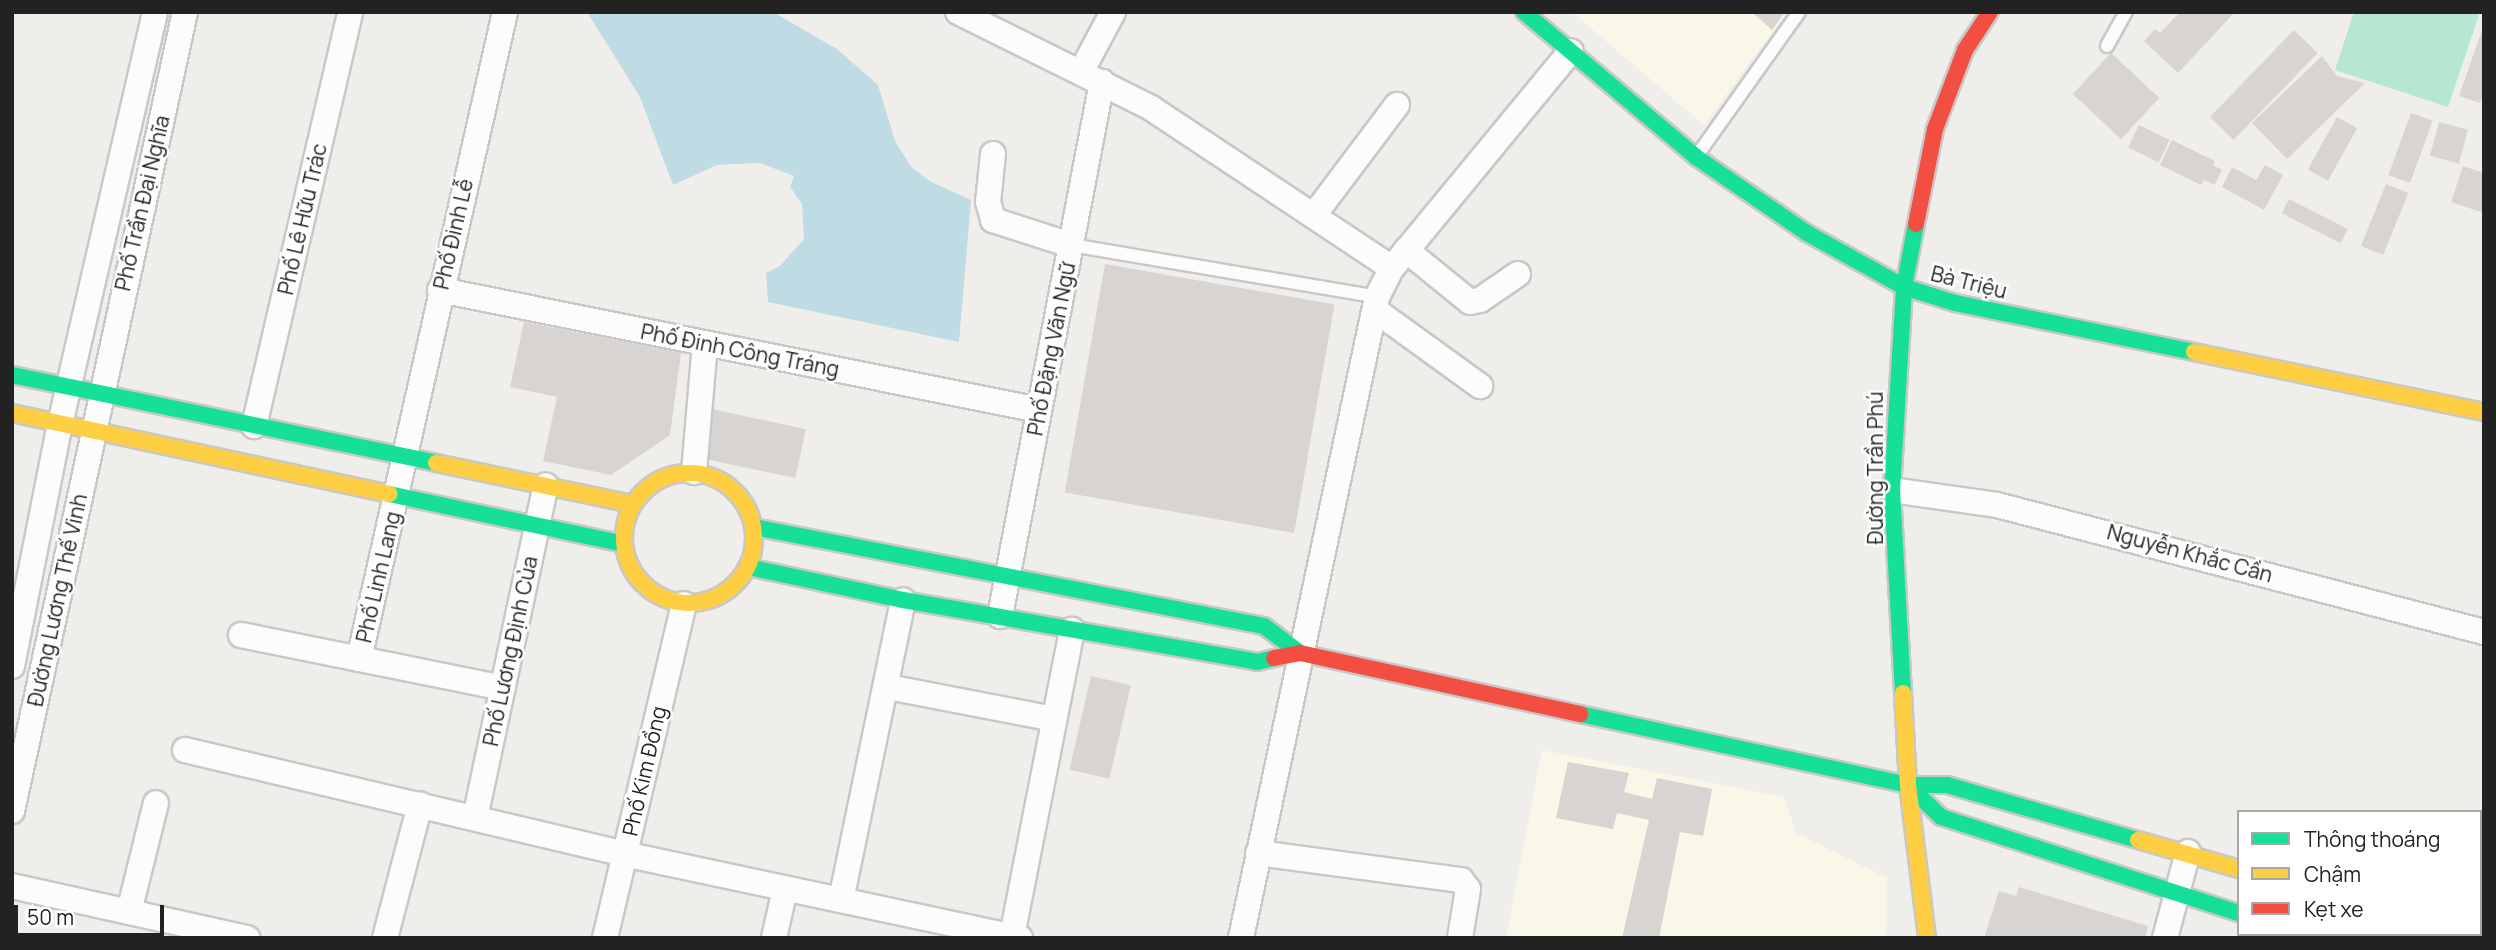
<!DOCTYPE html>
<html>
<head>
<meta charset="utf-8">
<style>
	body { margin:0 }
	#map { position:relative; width:2496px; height:950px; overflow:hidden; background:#f0eeeb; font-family:Manrope,sans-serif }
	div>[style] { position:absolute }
	.education>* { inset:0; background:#f8f7e8 }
	.pitch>* { inset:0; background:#b7e6d2 }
	.water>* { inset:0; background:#bfdbe3 }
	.building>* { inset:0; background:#d7d4d2; transform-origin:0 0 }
	.roads { filter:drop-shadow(2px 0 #c9c8c7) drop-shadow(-2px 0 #c9c8c7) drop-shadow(0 2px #c9c8c7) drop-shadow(0 -2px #c9c8c7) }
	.lane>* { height:12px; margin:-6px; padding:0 6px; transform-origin:6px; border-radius:6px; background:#fdfcfc }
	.street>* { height:24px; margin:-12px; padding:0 12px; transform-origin:12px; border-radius:12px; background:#fdfcfc }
	.fast>* { height:16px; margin:-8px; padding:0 8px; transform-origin:8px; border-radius:8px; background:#16e098 }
	.slow>* { height:16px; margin:-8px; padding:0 8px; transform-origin:8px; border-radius:8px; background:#ffcf43 }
	.slow>.ring { margin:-8px; padding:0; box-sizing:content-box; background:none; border:16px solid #ffcf43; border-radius:50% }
	.jam>* { height:16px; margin:-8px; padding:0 8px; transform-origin:8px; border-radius:8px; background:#f24e42 }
	span { translate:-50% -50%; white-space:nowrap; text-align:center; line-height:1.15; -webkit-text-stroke:5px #fff; paint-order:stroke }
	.street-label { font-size:21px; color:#222 }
	.frame { position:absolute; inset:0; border:14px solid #222; pointer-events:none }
	.legend { position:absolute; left:2237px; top:810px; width:245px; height:126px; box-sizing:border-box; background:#fff; border:2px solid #a7a7a7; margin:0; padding:9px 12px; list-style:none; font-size:21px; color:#222 }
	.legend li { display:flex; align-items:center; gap:14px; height:35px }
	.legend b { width:35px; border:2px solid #a7a7a7 }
	.scale { position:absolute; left:14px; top:905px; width:150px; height:32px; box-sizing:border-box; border:4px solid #222; border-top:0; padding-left:9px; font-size:21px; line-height:24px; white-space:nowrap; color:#222; -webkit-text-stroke:5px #fff; paint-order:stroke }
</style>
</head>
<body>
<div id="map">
	<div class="education">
		<div style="clip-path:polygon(1572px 12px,1787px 12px,1704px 125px)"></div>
		<div style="clip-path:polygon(1542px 750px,1784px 797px,1796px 833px,1887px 878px,1886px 938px,1506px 938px)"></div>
	</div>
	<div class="pitch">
		<div style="clip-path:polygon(2354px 12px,2480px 12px,2448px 107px,2335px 70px)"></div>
	</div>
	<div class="water">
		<div style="clip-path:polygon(587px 12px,773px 12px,837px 49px,878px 85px,895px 141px,911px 167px,931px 182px,971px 200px,959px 342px,768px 302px,766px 273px,780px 266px,804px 239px,802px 204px,790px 187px,794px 176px,760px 163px,735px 164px,717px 165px,673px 185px,640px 97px)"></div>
	</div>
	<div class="building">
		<div style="clip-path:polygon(1752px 12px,1785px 12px,1772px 30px)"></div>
		<div style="clip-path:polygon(2180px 12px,2235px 12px,2178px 73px,2144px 41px,2155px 29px,2160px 33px)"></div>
		<div style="clip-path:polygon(2484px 24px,2484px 92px,2480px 103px,2459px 96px)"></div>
		<div style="left:2294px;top:30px;width:33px;height:121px;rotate:44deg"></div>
		<div style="left:2111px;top:53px;width:66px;height:56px;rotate:43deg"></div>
		<div style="clip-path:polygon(2322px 56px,2337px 76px,2365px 83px,2287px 159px,2252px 123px)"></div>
		<div style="left:2411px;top:113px;width:23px;height:66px;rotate:20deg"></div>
		<div style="left:2337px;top:117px;width:23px;height:60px;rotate:29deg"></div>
		<div style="left:2439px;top:122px;width:30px;height:35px;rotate:15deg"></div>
		<div style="left:2139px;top:125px;width:34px;height:25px;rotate:26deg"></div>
		<div style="clip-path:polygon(2172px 140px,2215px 161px,2213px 165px,2222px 170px,2215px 185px,2204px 180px,2201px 185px,2160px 165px)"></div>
		<div style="clip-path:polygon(2265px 165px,2283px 175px,2264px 210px,2222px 187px,2232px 167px,2256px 180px)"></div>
		<div style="clip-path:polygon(2463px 166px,2484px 173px,2484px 213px,2451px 202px)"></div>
		<div style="left:2386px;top:184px;width:24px;height:67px;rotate:22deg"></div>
		<div style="left:2289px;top:199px;width:66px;height:16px;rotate:27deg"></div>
		<div style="left:1105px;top:264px;width:233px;height:232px;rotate:10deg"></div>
		<div style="clip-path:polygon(524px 322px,681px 353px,670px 435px,611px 475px,543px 461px,557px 397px,510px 387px)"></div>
		<div style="left:711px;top:409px;width:97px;height:50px;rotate:12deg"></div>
		<div style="left:1091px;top:676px;width:41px;height:96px;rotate:13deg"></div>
		<div style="clip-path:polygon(1568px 762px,1629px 773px,1624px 792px,1652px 799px,1657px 778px,1712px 789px,1703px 836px,1680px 832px,1659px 938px,1622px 938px,1649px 820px,1617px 813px,1613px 829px,1556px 818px)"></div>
		<div style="clip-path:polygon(2019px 887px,2148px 926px,2145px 938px,1984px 938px,1999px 891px,2016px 896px)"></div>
	</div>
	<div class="roads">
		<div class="lane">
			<div style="left:2107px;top:46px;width:39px;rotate:-61deg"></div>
			<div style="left:1696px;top:157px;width:178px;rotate:-54.6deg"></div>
			<div style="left:1071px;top:245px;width:310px;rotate:9.6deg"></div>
		</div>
		<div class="street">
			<div style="left:958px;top:12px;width:216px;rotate:26.4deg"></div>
			<div style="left:1151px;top:108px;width:289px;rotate:33.6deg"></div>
			<div style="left:1081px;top:72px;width:68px;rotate:-61.9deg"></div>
			<div style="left:993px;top:154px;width:48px;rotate:95.9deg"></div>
			<div style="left:988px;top:202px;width:19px;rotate:74deg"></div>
			<div style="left:993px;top:220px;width:82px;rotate:17.8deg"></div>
			<div style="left:1314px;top:215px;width:138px;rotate:-53deg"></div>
			<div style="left:1406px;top:250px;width:82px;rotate:39.1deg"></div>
			<div style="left:1470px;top:302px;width:10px;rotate:-11deg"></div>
			<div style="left:1480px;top:300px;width:46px;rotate:-34.4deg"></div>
			<div style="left:440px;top:290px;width:611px;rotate:11.33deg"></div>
			<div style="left:1375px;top:310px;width:130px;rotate:35.9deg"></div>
			<div style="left:254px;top:426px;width:425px;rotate:-76.9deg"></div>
			<div style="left:694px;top:472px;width:129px;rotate:-85.1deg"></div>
			<div style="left:1892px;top:490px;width:106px;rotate:8.1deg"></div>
			<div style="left:1997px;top:505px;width:503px;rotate:14.62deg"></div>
			<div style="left:1000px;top:616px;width:544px;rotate:-79.19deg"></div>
			<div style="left:241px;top:635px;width:267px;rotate:11.4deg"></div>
			<div style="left:359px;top:659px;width:663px;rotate:-77.28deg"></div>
			<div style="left:12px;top:666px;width:247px;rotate:-78.8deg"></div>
			<div style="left:60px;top:424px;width:423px;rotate:-77deg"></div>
			<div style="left:888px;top:687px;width:169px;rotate:10.9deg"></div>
			<div style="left:185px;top:750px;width:451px;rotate:13.3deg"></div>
			<div style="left:624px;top:854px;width:405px;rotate:12deg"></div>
			<div style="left:12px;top:811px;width:818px;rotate:-77.78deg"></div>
			<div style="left:475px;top:818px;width:340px;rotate:-78deg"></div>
			<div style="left:1258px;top:853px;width:205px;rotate:7.6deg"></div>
			<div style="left:1461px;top:880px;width:11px;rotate:52deg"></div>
			<div style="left:1468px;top:889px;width:50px;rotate:99.3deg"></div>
			<div style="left:12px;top:886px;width:241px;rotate:12.5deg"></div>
			<div style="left:2480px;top:887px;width:4px;rotate:-14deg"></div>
			<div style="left:841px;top:900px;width:306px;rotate:-78.3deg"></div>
			<div style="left:129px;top:912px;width:112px;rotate:-76.1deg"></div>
			<div style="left:1012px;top:936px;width:312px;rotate:-78.9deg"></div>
			<div style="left:385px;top:938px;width:138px;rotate:-75.3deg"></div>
			<div style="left:605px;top:938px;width:343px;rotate:-76.7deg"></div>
			<div style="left:774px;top:938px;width:50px;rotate:-77.3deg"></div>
			<div style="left:1241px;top:938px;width:655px;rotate:-78.02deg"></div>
			<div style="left:1377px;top:297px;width:33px;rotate:-63deg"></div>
			<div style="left:1392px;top:268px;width:281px;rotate:-50.5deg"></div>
			<div style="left:2165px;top:938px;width:89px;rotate:-75deg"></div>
		</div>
		<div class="fast">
			<div style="left:1524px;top:12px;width:225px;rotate:40.1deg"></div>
			<div style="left:1696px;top:157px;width:135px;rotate:34.4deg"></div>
			<div style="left:1807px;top:233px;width:111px;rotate:29.1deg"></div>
			<div style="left:1904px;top:287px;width:53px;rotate:17.4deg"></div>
			<div style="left:1955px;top:303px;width:244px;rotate:11.6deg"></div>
			<div style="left:12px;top:375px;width:433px;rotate:11.7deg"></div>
			<div style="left:389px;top:494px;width:240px;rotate:12deg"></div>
			<div style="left:754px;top:527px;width:520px;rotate:10.99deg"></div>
			<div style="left:1264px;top:626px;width:45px;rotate:36.9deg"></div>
			<div style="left:748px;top:567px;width:158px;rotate:12deg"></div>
			<div style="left:903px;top:600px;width:359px;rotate:9.9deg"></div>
			<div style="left:1257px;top:662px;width:17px;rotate:-13deg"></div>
			<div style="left:1903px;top:693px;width:203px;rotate:-93.1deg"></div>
			<div style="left:1892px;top:490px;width:203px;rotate:-86.6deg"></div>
			<div style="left:1904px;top:287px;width:64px;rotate:-79.2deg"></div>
			<div style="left:1580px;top:714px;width:336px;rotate:12.2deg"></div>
			<div style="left:1908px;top:785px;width:39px"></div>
			<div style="left:1947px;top:785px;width:199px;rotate:16.1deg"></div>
			<div style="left:1908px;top:785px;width:46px;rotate:44.1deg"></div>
			<div style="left:1941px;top:817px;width:313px;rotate:17.9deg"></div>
			<div style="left:2446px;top:934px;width:13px;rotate:18deg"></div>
		</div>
		<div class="slow">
			<div style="left:2194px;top:352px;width:296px;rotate:11.7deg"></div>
			<div style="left:12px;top:413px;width:386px;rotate:12.1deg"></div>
			<div style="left:436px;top:463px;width:201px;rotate:11.8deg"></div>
			<div class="ring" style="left:624px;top:473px;width:114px;height:114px"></div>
			<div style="left:1903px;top:693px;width:92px;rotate:86.9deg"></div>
			<div style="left:1908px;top:785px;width:154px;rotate:82.9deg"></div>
			<div style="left:2138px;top:840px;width:105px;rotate:16deg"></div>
			<div style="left:2310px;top:934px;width:13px;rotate:18deg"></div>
		</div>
		<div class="jam">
			<div style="left:1916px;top:224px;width:97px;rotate:-78.7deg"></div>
			<div style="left:1935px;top:129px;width:85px;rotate:-69.2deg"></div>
			<div style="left:1965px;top:50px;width:45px;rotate:-56.7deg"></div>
			<div style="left:1274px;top:658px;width:26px;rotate:-11deg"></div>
			<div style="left:1300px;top:653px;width:287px;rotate:12.3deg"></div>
		</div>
	</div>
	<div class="street-label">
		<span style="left:142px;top:203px;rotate:-77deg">Phố Trần Đại Nghĩa</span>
		<span style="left:302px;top:219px;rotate:-77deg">Phố Lê Hữu Trác</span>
		<span style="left:453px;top:234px;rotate:-77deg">Phố Đinh Lễ</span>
		<span style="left:1969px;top:282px;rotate:14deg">Bà Triệu</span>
		<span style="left:1051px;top:349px;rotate:-79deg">Phố Đặng Văn Ngữ</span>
		<span style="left:740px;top:350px;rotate:11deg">Phố Đinh Công Tráng</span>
		<span style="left:1875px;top:468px;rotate:-90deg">Đường Trần Phú</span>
		<span style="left:2190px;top:553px;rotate:15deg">Nguyễn Khắc Cần</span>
		<span style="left:378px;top:577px;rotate:-77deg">Phố Linh Lang</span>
		<span style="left:57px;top:600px;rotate:-78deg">Đường Lương Thế Vinh</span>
		<span style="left:510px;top:651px;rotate:-78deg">Phố Lương Định Của</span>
		<span style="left:644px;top:771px;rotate:-77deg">Phố Kim Đồng</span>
	</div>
	<div class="frame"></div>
	<ul class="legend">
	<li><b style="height:9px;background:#16e098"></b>Thông thoáng</li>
	<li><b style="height:9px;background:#ffcf43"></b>Chậm</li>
	<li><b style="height:9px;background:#f24e42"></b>Kẹt xe</li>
	</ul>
	<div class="scale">50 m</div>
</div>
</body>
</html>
